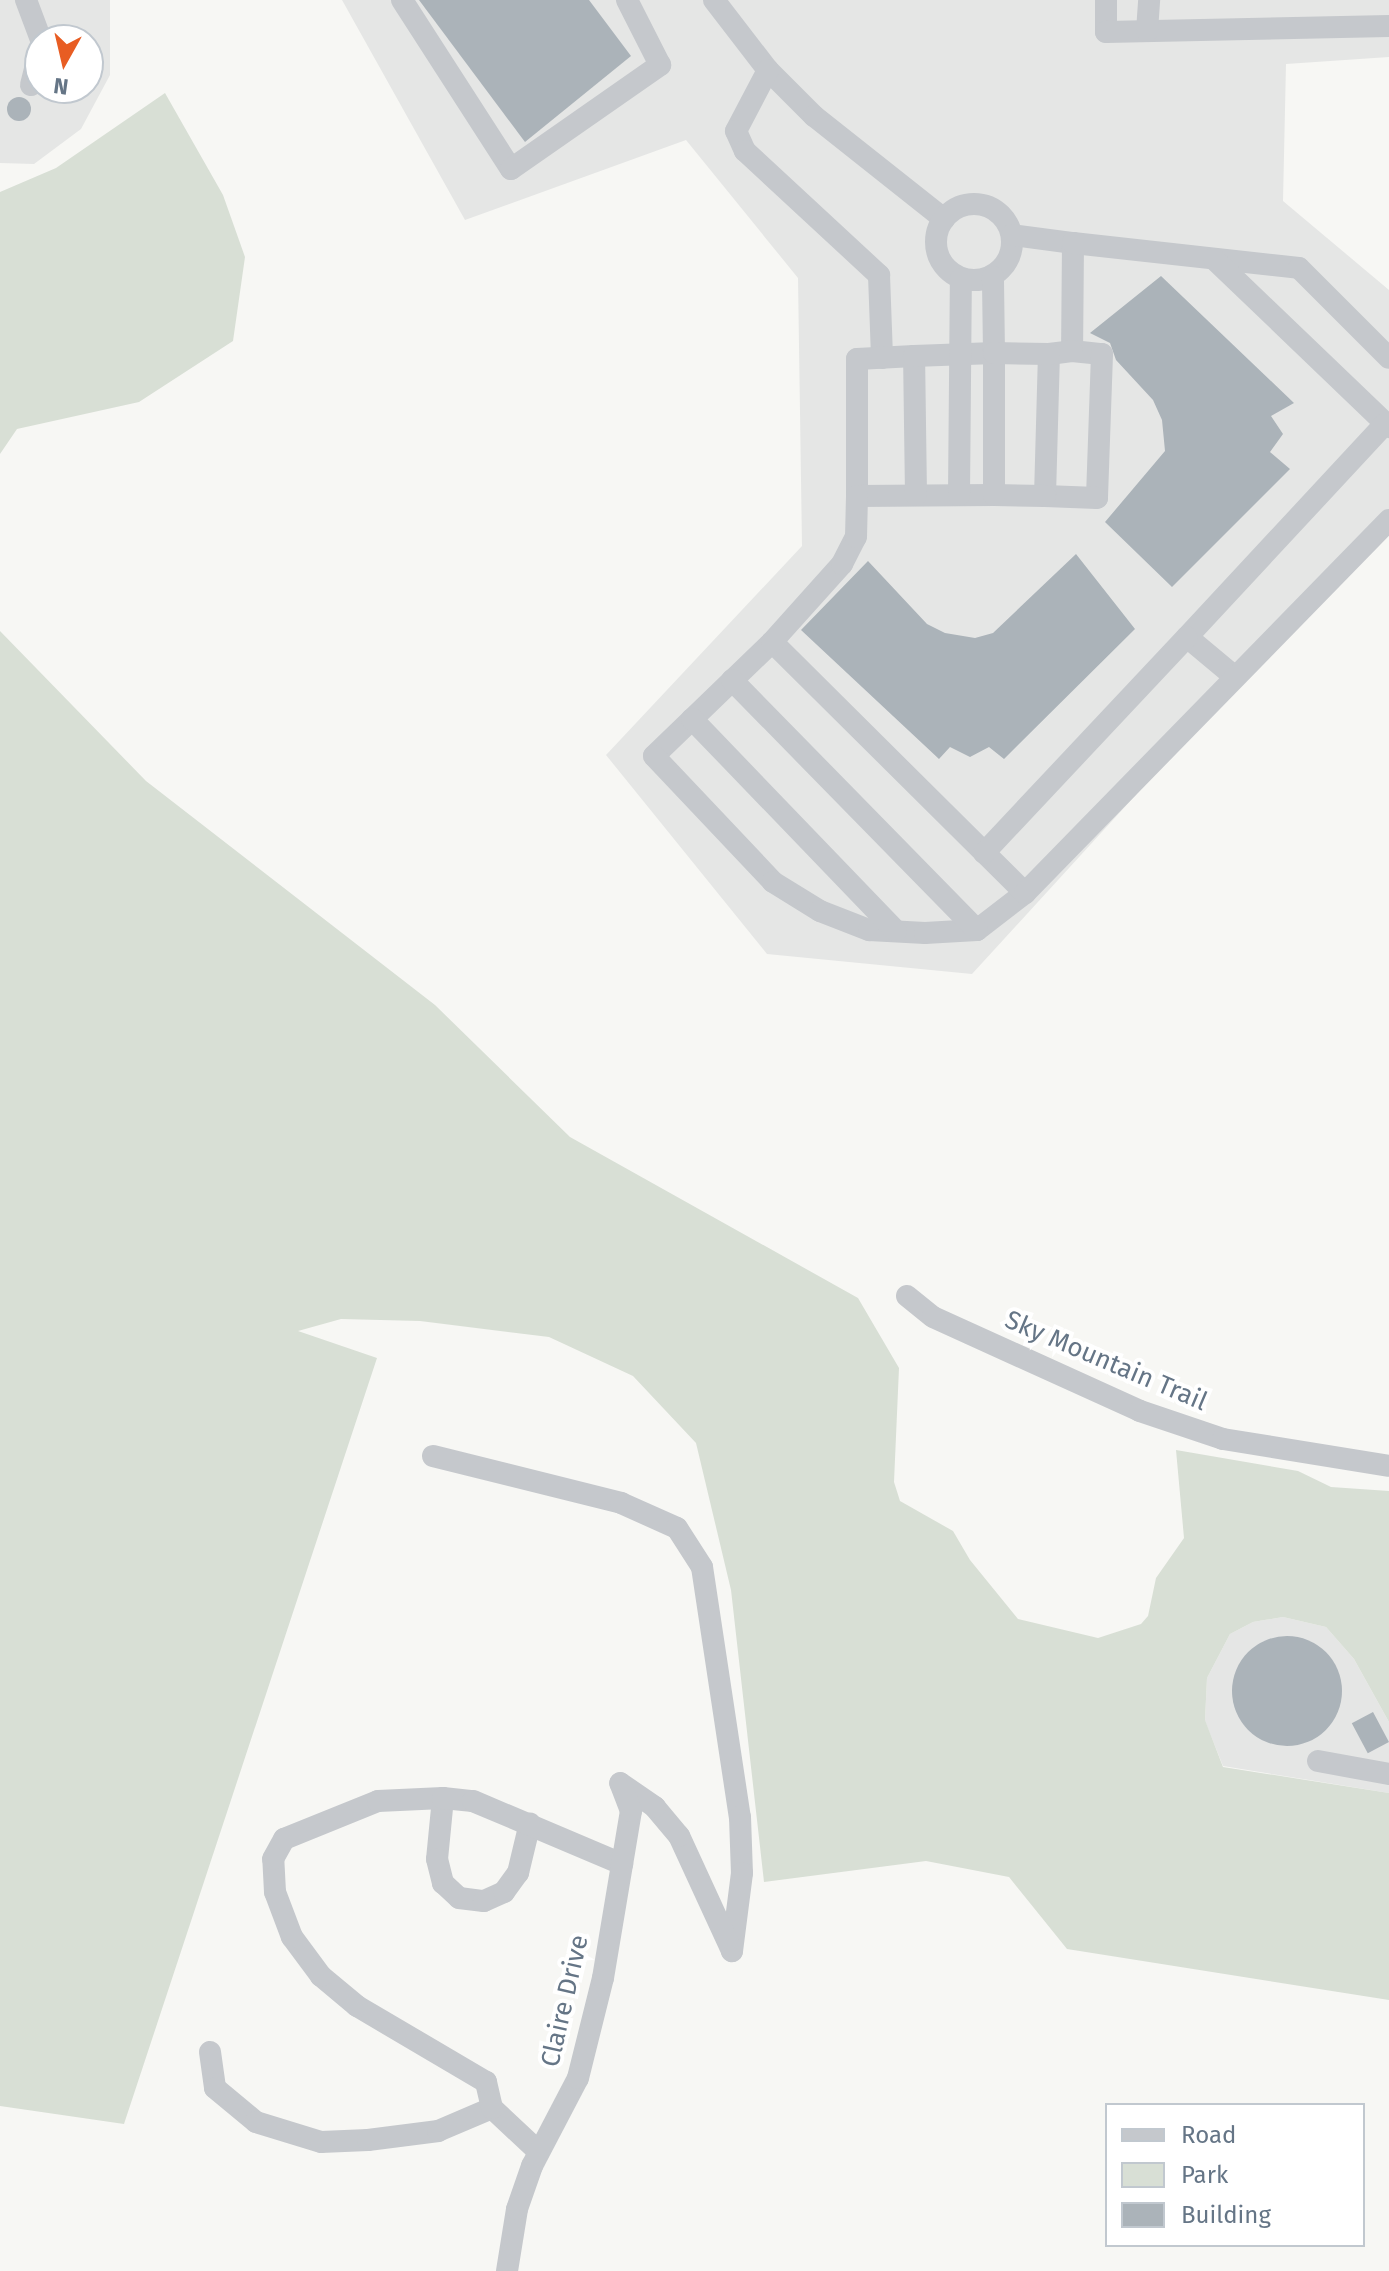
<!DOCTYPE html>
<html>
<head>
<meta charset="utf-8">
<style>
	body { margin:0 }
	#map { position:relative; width:1389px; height:2271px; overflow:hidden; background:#f7f7f4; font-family:"Fira Sans",sans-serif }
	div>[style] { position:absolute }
	.built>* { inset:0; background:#e5e6e5 }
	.green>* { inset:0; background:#d8dfd5 }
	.building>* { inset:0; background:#abb3b9; transform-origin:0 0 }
	.round { border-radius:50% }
	.minor>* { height:22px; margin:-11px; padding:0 11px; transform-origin:11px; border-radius:11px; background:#c5c8cc }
	.minor>.ring { margin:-11px; padding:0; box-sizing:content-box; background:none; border:22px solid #c5c8cc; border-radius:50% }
	span { translate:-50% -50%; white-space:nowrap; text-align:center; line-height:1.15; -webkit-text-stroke:8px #fff; paint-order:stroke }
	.street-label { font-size:26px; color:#657586 }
	.legend { position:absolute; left:1105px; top:2103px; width:260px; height:144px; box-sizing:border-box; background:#fff; border:2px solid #c1c8cf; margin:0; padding:10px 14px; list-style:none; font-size:24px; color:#657586 }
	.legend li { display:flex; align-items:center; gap:16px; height:40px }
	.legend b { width:40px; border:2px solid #c1c8cf }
	.north { position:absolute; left:24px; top:24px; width:80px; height:80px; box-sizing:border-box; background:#fff; border:2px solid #c1c8cf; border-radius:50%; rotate:188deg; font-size:22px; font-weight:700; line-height:32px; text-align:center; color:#657586 }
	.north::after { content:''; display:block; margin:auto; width:28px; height:36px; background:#e85d23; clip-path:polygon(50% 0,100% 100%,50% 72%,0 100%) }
</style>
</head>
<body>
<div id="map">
	<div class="built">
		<div style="clip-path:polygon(evenodd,0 0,110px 0,110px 75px,81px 129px,34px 164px,0 163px,0 0,40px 40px,88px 40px,88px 88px,40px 88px,40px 40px)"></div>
		<div style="clip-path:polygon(342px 0,1389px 0,1389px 57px,1286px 64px,1283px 201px,1389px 290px,1389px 518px,972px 974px,767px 954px,606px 755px,802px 546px,798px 278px,686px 140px,465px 220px)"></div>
		<div style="clip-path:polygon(1283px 1617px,1326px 1627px,1354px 1659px,1389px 1722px,1389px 1793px,1223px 1766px,1205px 1721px,1207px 1678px,1230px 1634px,1253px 1622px)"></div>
	</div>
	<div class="green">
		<div style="clip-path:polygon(165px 93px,223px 195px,245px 257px,233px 341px,139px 402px,17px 429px,0 454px,0 192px,56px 168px)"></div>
		<div style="clip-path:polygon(0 631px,146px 781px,435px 1005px,570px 1137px,858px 1298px,899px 1368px,894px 1482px,900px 1501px,953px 1531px,970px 1560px,1018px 1619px,1098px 1638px,1141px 1624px,1148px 1616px,1156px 1578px,1184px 1538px,1176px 1450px,1298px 1471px,1331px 1487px,1389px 1491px,1389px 1722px,1354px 1659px,1326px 1627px,1283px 1617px,1253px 1622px,1230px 1634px,1207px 1678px,1205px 1720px,1223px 1767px,1389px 1793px,1389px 2000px,1067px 1949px,1009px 1877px,926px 1861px,764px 1882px,731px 1590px,696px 1443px,633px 1376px,549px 1337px,420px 1321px,341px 1319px,298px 1331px,377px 1358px,124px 2124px,0 2106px)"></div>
	</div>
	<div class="building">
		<div style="clip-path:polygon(419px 0,589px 0,631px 56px,525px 142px)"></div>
		<div class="round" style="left:7px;top:97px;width:24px;height:24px"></div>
		<div style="clip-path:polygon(1161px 276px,1294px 403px,1271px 416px,1283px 434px,1270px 452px,1290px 469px,1172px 587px,1105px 522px,1165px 451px,1162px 420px,1153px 400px,1116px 360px,1110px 343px,1090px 333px)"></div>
		<div style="clip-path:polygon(1076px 554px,1135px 629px,1004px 759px,989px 747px,970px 757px,950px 747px,939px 759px,801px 630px,868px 561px,927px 624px,945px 633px,975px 638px,993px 633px)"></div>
		<div class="round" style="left:1232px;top:1636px;width:110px;height:110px"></div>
		<div style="left:1373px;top:1712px;width:34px;height:24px;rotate:62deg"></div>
	</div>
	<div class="minor">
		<div style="left:26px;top:0;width:43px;rotate:69.4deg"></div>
		<div style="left:402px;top:0;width:201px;rotate:57.2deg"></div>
		<div style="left:511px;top:169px;width:182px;rotate:-34.9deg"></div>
		<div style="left:660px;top:65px;width:73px;rotate:-116.9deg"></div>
		<div style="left:714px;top:0;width:88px;rotate:52.4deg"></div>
		<div style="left:768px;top:70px;width:65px;rotate:45deg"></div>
		<div style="left:814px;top:116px;width:166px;rotate:38.4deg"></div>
		<div style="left:1106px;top:0;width:32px;rotate:90deg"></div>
		<div style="left:1106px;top:32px;width:283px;rotate:-1.2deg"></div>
		<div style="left:1147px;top:31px;width:31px;rotate:-86deg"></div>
		<div style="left:768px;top:70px;width:69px;rotate:117.7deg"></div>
		<div style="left:736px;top:131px;width:22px;rotate:66deg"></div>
		<div style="left:745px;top:151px;width:183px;rotate:42.8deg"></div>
		<div style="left:879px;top:275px;width:83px;rotate:87.9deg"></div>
		<div style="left:31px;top:85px;width:37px;rotate:-76deg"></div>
		<div class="ring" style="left:936px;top:204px;width:54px;height:54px"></div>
		<div style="left:1012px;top:235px;width:62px;rotate:7.5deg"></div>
		<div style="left:1073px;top:243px;width:108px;rotate:90.5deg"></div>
		<div style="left:1072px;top:351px;width:30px;rotate:6deg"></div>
		<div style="left:1102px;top:354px;width:144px;rotate:92deg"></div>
		<div style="left:1097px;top:498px;width:52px;rotate:-177.8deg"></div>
		<div style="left:1045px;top:496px;width:142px;rotate:-88.4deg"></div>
		<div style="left:1049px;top:354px;width:23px;rotate:-7deg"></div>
		<div style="left:1073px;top:243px;width:227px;rotate:6.3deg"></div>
		<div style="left:1299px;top:268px;width:127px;rotate:45deg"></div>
		<div style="left:1214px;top:259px;width:243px;rotate:43.8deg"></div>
		<div style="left:914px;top:356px;width:57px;rotate:177deg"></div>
		<div style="left:857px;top:359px;width:137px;rotate:90deg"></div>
		<div style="left:857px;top:496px;width:137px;rotate:-0.4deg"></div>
		<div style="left:916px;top:495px;width:139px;rotate:-90.8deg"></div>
		<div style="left:914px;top:356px;width:80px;rotate:-2.1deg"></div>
		<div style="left:994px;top:353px;width:76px;rotate:-90.8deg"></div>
		<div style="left:959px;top:495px;width:216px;rotate:-89.5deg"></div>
		<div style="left:1045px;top:496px;width:51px;rotate:-178.9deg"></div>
		<div style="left:994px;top:495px;width:142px;rotate:-90deg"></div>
		<div style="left:994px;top:353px;width:55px;rotate:1deg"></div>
		<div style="left:772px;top:642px;width:164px;rotate:136deg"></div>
		<div style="left:654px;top:756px;width:173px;rotate:46.6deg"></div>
		<div style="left:773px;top:882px;width:55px;rotate:31.7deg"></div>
		<div style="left:820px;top:911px;width:53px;rotate:21.2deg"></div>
		<div style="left:869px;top:930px;width:56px;rotate:3.1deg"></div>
		<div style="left:925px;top:933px;width:52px;rotate:-3.3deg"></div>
		<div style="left:977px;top:930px;width:61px;rotate:-37.6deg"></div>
		<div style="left:1025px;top:893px;width:356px;rotate:-135.2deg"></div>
		<div style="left:772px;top:642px;width:105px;rotate:-48.1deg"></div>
		<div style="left:842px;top:564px;width:30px;rotate:-63deg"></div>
		<div style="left:856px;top:537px;width:41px;rotate:-88.6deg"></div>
		<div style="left:1235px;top:677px;width:62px;rotate:-140.2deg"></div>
		<div style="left:1187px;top:637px;width:291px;rotate:-47.1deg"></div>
		<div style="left:732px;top:680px;width:350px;rotate:45.6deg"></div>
		<div style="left:692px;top:719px;width:294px;rotate:46.1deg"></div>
		<div style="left:984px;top:853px;width:296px;rotate:-46.8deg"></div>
		<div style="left:1025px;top:893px;width:521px;rotate:-45.7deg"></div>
		<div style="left:907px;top:1296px;width:33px;rotate:39deg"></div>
		<div style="left:933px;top:1317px;width:227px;rotate:24.4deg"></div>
		<div style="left:1140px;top:1411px;width:88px;rotate:18.6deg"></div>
		<div style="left:1223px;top:1439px;width:168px;rotate:9.2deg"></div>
		<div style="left:433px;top:1456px;width:194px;rotate:14deg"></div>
		<div style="left:621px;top:1503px;width:61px;rotate:24.1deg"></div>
		<div style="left:677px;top:1528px;width:46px;rotate:57.3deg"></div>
		<div style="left:702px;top:1567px;width:253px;rotate:81.4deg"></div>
		<div style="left:740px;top:1817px;width:56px;rotate:88deg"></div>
		<div style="left:742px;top:1873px;width:79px;rotate:97.3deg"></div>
		<div style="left:732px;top:1951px;width:127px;rotate:-114.7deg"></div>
		<div style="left:679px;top:1836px;width:38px;rotate:-130deg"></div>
		<div style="left:655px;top:1807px;width:42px;rotate:-145.6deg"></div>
		<div style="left:1318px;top:1761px;width:72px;rotate:10.4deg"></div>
		<div style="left:443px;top:1798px;width:61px;rotate:95.6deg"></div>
		<div style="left:437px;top:1859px;width:25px;rotate:76deg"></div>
		<div style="left:443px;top:1883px;width:22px;rotate:43deg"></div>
		<div style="left:459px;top:1898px;width:25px;rotate:7deg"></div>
		<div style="left:484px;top:1901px;width:22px;rotate:-24deg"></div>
		<div style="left:504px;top:1892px;width:24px;rotate:-54deg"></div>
		<div style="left:518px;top:1873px;width:51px;rotate:-76.5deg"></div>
		<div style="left:210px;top:2052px;width:36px;rotate:82deg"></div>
		<div style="left:215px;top:2088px;width:53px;rotate:39.7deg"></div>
		<div style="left:256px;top:2122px;width:68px;rotate:17.1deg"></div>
		<div style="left:321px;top:2142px;width:47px;rotate:-2.4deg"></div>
		<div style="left:368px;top:2140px;width:71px;rotate:-7.3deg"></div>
		<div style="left:438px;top:2131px;width:59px;rotate:-23.1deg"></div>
		<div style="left:492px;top:2108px;width:64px;rotate:43.1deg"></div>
		<div style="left:492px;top:2108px;width:27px;rotate:-103deg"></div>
		<div style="left:486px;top:2082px;width:150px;rotate:-149.5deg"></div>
		<div style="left:357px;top:2006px;width:47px;rotate:-140.2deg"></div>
		<div style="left:321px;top:1976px;width:49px;rotate:-126.6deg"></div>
		<div style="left:292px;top:1937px;width:48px;rotate:-110.7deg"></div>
		<div style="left:275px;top:1892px;width:33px;rotate:-93deg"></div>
		<div style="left:273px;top:1859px;width:23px;rotate:-61deg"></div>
		<div style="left:284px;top:1839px;width:101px;rotate:-22deg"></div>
		<div style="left:378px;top:1801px;width:65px;rotate:-2.6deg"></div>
		<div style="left:443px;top:1798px;width:30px;rotate:6deg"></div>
		<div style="left:473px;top:1801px;width:162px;rotate:22.9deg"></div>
		<div style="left:507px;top:2271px;width:63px;rotate:-80.8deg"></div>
		<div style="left:517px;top:2209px;width:46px;rotate:-70.8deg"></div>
		<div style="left:532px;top:2166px;width:99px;rotate:-62.4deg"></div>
		<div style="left:578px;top:2078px;width:103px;rotate:-76deg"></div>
		<div style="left:603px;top:1978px;width:169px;rotate:-80.5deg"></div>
		<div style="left:631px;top:1811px;width:30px;rotate:-111deg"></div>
	</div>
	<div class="street-label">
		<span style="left:1106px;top:1361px;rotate:23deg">Sky Mountain Trail</span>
		<span style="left:565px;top:2001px;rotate:-77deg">Claire Drive</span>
	</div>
	<ul class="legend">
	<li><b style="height:10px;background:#c5c8cc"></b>Road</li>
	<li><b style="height:22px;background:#d8dfd5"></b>Park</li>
	<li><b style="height:22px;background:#abb3b9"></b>Building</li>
	</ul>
	<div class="north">N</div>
</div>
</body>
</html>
